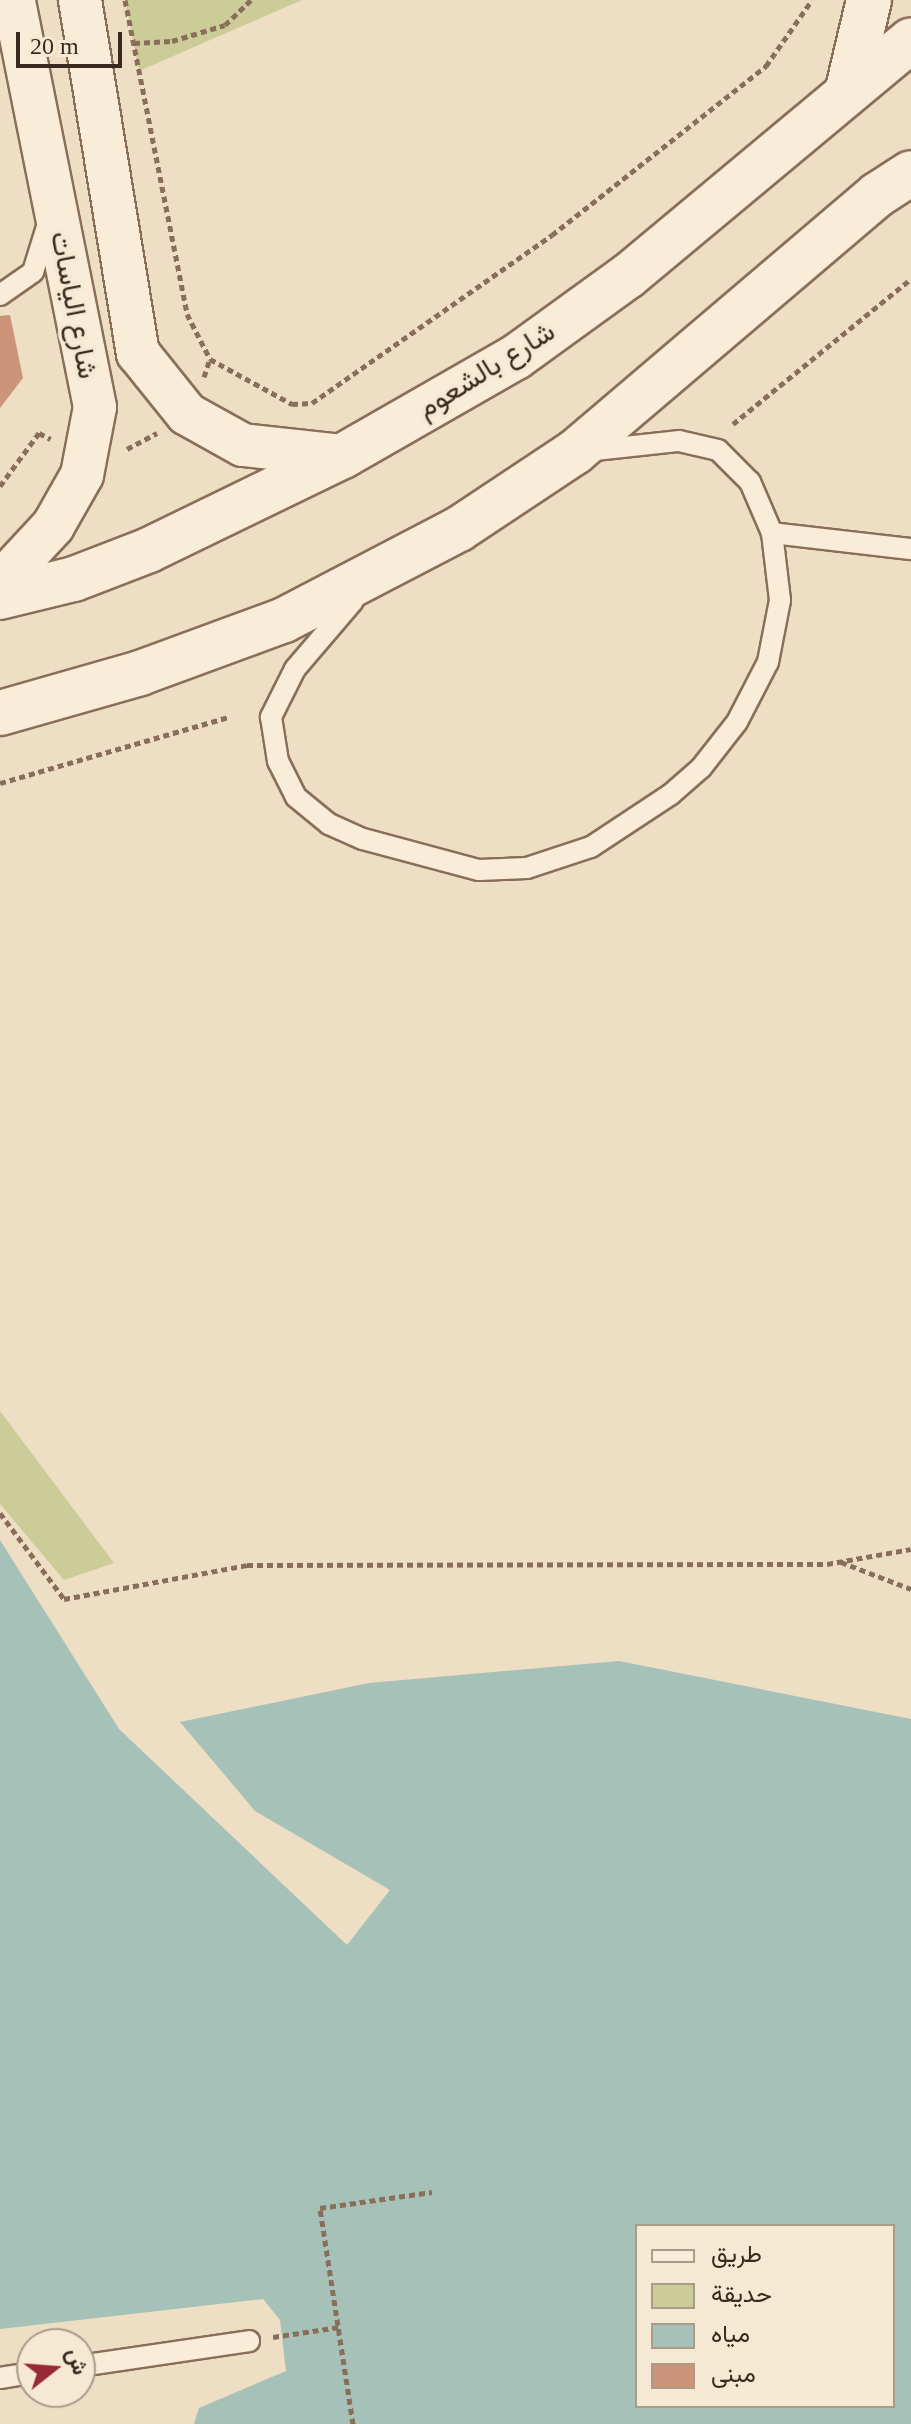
<!DOCTYPE html>
<html>
<head>
<meta charset="utf-8">
<style>
	body { margin:0 }
	#map { position:relative; width:911px; height:2424px; overflow:hidden; background:#eedec4; font-family:"Times New Roman",Vazirmatn,serif }
	div>[style] { position:absolute }
	.green>* { inset:0; background:#cbcc98 }
	.water>* { inset:0; background:#a6c1b7 }
	.building>* { inset:0; background:#cc957a }
	.path>* { height:5px; margin-top:-2.5px; transform-origin:0; background:repeating-linear-gradient(90deg,#896f5a 0 6px,transparent 0 10px) }
	.roads { filter:drop-shadow(2px 0 #896f5a) drop-shadow(-2px 0 #896f5a) drop-shadow(0 2px #896f5a) drop-shadow(0 -2px #896f5a) }
	.lane>* { height:20px; margin:-10px; padding:0 10px; transform-origin:10px; border-radius:10px; background:#f9ecd8 }
	.street>* { height:42px; margin:-21px; padding:0 21px; transform-origin:21px; border-radius:21px; background:#f9ecd8 }
	.secondary>* { height:44px; margin:-22px; padding:0 22px; transform-origin:22px; border-radius:22px; background:#f9ecd8 }
	span { translate:-50% -50%; white-space:nowrap; text-align:center; line-height:1.15; -webkit-text-stroke:7px #f6e9d4; paint-order:stroke }
	.street-label { font-size:28px; color:#39291e }
	.legend { position:absolute; left:635px; top:2224px; width:260px; height:184px; box-sizing:border-box; background:#f6e9d4; border:2px solid #aa9c8b; margin:0; padding:10px 14px; list-style:none; font-size:24px; color:#39291e }
	.legend li { display:flex; align-items:center; gap:16px; height:40px }
	.legend b { width:40px; border:2px solid #aa9c8b }
	.north { position:absolute; left:16px; top:2328px; width:80px; height:80px; box-sizing:border-box; background:#f6e9d4; border:2px solid #aa9c8b; border-radius:50%; rotate:73deg; font-size:22px; font-weight:700; line-height:32px; text-align:center; color:#39291e }
	.north::after { content:''; display:block; margin:auto; width:28px; height:36px; background:#982a35; clip-path:polygon(50% 0,100% 100%,50% 72%,0 100%) }
	.scale { position:absolute; left:16px; top:32px; width:106px; height:36px; box-sizing:border-box; border:4px solid #39291e; border-top:0; padding-left:10px; font-size:24px; line-height:28px; white-space:nowrap; color:#39291e; -webkit-text-stroke:6px #f6e9d4; paint-order:stroke }
</style>
</head>
<body>
<div id="map">
	<div class="green">
		<div style="clip-path:polygon(125px 0,302px 0,139px 71px)"></div>
		<div style="clip-path:polygon(0 1411px,114px 1563px,64px 1580px,0 1504px)"></div>
	</div>
	<div class="water">
		<div style="clip-path:polygon(evenodd,0 1540px,119px 1729px,347px 1945px,390px 1890px,255px 1811px,180px 1722px,369px 1683px,619px 1661px,911px 1719px,911px 2424px,194px 2424px,199px 2408px,286px 2371px,280px 2320px,263px 2299px,0 2329px,0 1540px,637px 2226px,893px 2226px,893px 2406px,637px 2406px,637px 2226px)"></div>
	</div>
	<div class="building">
		<div style="clip-path:polygon(10px 315px,23px 378px,0 408px,0 316px)"></div>
	</div>
	<div class="path">
		<div style="left:125px;top:0;width:320px;rotate:78.8deg"></div>
		<div style="left:187px;top:314px;width:51px;rotate:62.9deg"></div>
		<div style="left:210px;top:359px;width:94px;rotate:28.8deg"></div>
		<div style="left:292px;top:404px;width:20px;rotate:-3deg"></div>
		<div style="left:312px;top:403px;width:293px;rotate:-35deg"></div>
		<div style="left:552px;top:235px;width:273px;rotate:-38.3deg"></div>
		<div style="left:766px;top:66px;width:80px;rotate:-55.1deg"></div>
		<div style="left:134px;top:43px;width:38px;rotate:-3deg"></div>
		<div style="left:172px;top:41px;width:55px;rotate:-16.8deg"></div>
		<div style="left:225px;top:25px;width:36px;rotate:-44deg"></div>
		<div style="left:204px;top:377px;width:19px;rotate:-72deg"></div>
		<div style="left:733px;top:424px;width:230px;rotate:-39.2deg"></div>
		<div style="left:127px;top:449px;width:34px;rotate:-28deg"></div>
		<div style="left:0;top:486px;width:66px;rotate:-53.7deg"></div>
		<div style="left:39px;top:433px;width:13px;rotate:27deg"></div>
		<div style="left:0;top:783px;width:237px;rotate:-16.1deg"></div>
		<div style="left:0;top:1513px;width:107px;rotate:53.3deg"></div>
		<div style="left:64px;top:1599px;width:186px;rotate:-10.5deg"></div>
		<div style="left:247px;top:1565px;width:580px;rotate:-0.1deg"></div>
		<div style="left:827px;top:1564px;width:85px;rotate:-10.1deg"></div>
		<div style="left:841px;top:1562px;width:75px;rotate:21.1deg"></div>
		<div style="left:273px;top:2337px;width:67px;rotate:-8.6deg"></div>
		<div style="left:353px;top:2424px;width:219px;rotate:-98.7deg"></div>
		<div style="left:320px;top:2208px;width:113px;rotate:-8.1deg"></div>
	</div>
	<div class="roads">
		<div class="lane">
			<div style="left:0;top:295px;width:40px;rotate:-34.9deg"></div>
			<div style="left:33px;top:272px;width:54px;rotate:-72.9deg"></div>
			<div style="left:772px;top:533px;width:140px;rotate:6.6deg"></div>
			<div style="left:353px;top:601px;width:89px;rotate:130.5deg"></div>
			<div style="left:295px;top:669px;width:54px;rotate:116.6deg"></div>
			<div style="left:271px;top:717px;width:45px;rotate:81deg"></div>
			<div style="left:278px;top:761px;width:40px;rotate:63.4deg"></div>
			<div style="left:296px;top:797px;width:43px;rotate:39.3deg"></div>
			<div style="left:329px;top:824px;width:37px;rotate:24deg"></div>
			<div style="left:363px;top:839px;width:120px;rotate:15deg"></div>
			<div style="left:479px;top:870px;width:48px;rotate:-2.4deg"></div>
			<div style="left:527px;top:868px;width:67px;rotate:-18.2deg"></div>
			<div style="left:591px;top:847px;width:95px;rotate:-33.4deg"></div>
			<div style="left:670px;top:795px;width:41px;rotate:-41.1deg"></div>
			<div style="left:701px;top:768px;width:58px;rotate:-52deg"></div>
			<div style="left:737px;top:722px;width:68px;rotate:-62.7deg"></div>
			<div style="left:768px;top:662px;width:63px;rotate:-79deg"></div>
			<div style="left:780px;top:600px;width:67px;rotate:-96.8deg"></div>
			<div style="left:772px;top:533px;width:56px;rotate:-113.3deg"></div>
			<div style="left:750px;top:482px;width:45px;rotate:-135deg"></div>
			<div style="left:718px;top:450px;width:40px;rotate:-167deg"></div>
			<div style="left:679px;top:441px;width:93px;rotate:173.8deg"></div>
			<div style="left:80px;top:2366px;width:171px;rotate:-8.4deg"></div>
			<div style="left:0;top:2378px;width:32px;rotate:-9deg"></div>
		</div>
		<div class="street">
			<div style="left:80px;top:0;width:358px;rotate:80.7deg"></div>
			<div style="left:138px;top:353px;width:78px;rotate:51.2deg"></div>
			<div style="left:187px;top:414px;width:64px;rotate:29deg"></div>
			<div style="left:243px;top:445px;width:101px;rotate:6.3deg"></div>
			<div style="left:0;top:583px;width:78px;rotate:-47.1deg"></div>
			<div style="left:53px;top:526px;width:59px;rotate:-60.4deg"></div>
			<div style="left:82px;top:475px;width:69px;rotate:-79.2deg"></div>
			<div style="left:95px;top:407px;width:415px;rotate:-101.3deg"></div>
		</div>
		<div class="secondary">
			<div style="left:848px;top:89px;width:91px;rotate:-76.7deg"></div>
			<div style="left:0;top:597px;width:76px;rotate:-13.7deg"></div>
			<div style="left:74px;top:579px;width:80px;rotate:-21.1deg"></div>
			<div style="left:149px;top:550px;width:216px;rotate:-25.9deg"></div>
			<div style="left:343px;top:456px;width:199px;rotate:-29.8deg"></div>
			<div style="left:516px;top:357px;width:138px;rotate:-35.9deg"></div>
			<div style="left:628px;top:276px;width:368px;rotate:-39.8deg"></div>
			<div style="left:0;top:713px;width:146px;rotate:-15.9deg"></div>
			<div style="left:140px;top:673px;width:153px;rotate:-20.2deg"></div>
			<div style="left:284px;top:620px;width:197px;rotate:-27.5deg"></div>
			<div style="left:459px;top:529px;width:139px;rotate:-33.6deg"></div>
			<div style="left:575px;top:452px;width:397px;rotate:-40.4deg"></div>
			<div style="left:877px;top:195px;width:40px;rotate:-32.9deg"></div>
		</div>
	</div>
	<div class="street-label">
		<span style="left:74px;top:305px;rotate:79deg">شارع الياسات</span>
		<span style="left:486px;top:370px;rotate:-32deg">شارع بالشعوم</span>
	</div>
	<ul class="legend">
	<li><b style="height:10px;background:#f9ecd8"></b>طريق</li>
	<li><b style="height:22px;background:#cbcc98"></b>حديقة</li>
	<li><b style="height:22px;background:#a6c1b7"></b>مياه</li>
	<li><b style="height:22px;background:#cc957a"></b>مبنى</li>
	</ul>
	<div class="north">ش</div>
	<div class="scale">20 m</div>
</div>
</body>
</html>
